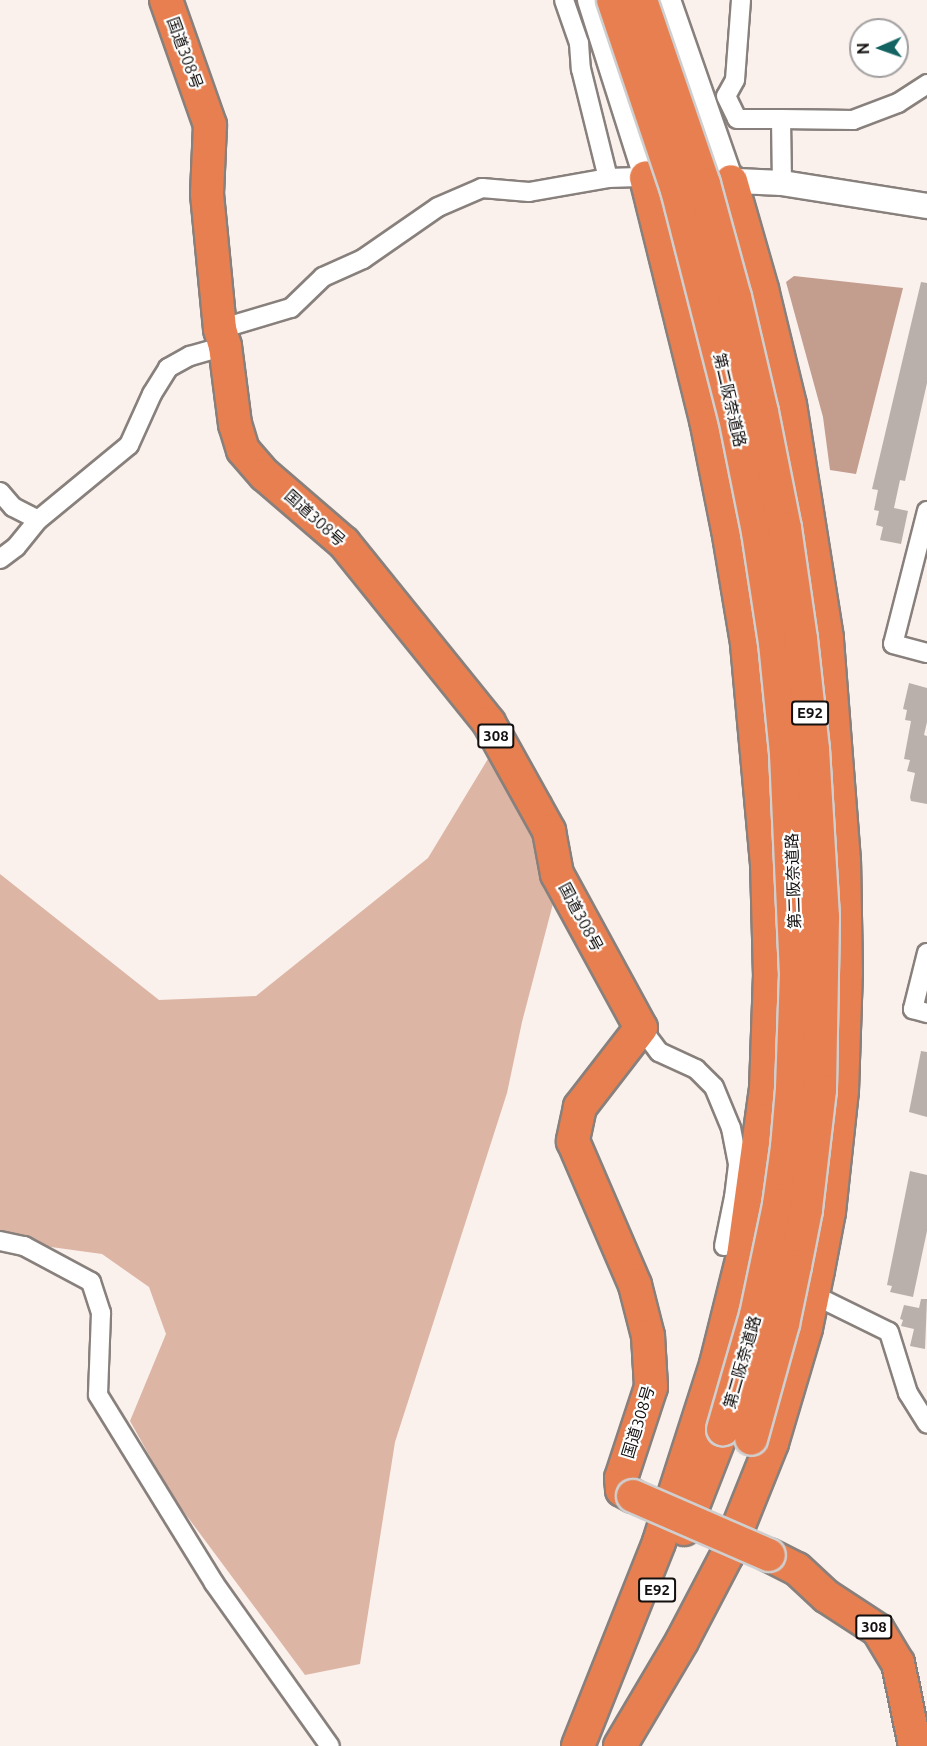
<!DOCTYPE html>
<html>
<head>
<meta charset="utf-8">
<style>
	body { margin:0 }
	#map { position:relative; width:927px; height:1746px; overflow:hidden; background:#faf0ec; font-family:Ubuntu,"Noto Sans JP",sans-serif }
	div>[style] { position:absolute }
	.forest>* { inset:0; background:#dcb5a5 }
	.water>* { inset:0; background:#c39d8e }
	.building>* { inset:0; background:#b9b0ac }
	.roads { filter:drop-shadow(2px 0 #88807c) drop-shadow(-2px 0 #88807c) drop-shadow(0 2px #88807c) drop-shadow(0 -2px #88807c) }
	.street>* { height:18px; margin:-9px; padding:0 9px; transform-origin:9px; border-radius:9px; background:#fff }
	.secondary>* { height:24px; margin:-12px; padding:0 12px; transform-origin:12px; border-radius:12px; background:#fff }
	.highway>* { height:32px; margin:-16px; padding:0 16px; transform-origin:16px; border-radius:16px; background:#e77f50 }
	.bridges { filter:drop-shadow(2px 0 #d0cfcf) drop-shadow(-2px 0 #d0cfcf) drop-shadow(0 2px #d0cfcf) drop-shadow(0 -2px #d0cfcf) }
	.highway-bridge>* { height:32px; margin:-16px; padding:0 16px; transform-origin:16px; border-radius:16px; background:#e77f50 }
	span { translate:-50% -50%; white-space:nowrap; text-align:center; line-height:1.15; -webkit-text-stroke:4.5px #fff; paint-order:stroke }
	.shield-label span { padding:2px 4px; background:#fff; border:2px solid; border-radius:4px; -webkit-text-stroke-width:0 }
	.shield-label { font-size:15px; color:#13100f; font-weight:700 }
	.street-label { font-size:16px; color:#13100f }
	.north { position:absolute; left:849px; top:18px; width:60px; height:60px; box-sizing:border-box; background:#fff; border:2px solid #a19f9f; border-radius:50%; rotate:268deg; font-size:16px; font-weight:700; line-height:24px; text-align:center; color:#13100f }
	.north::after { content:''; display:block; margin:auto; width:21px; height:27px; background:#136362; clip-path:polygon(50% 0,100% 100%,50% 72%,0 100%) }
</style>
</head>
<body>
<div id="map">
	<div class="forest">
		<div style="clip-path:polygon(503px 734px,552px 797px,567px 850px,522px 1022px,507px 1093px,395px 1442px,360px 1664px,305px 1675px,172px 1496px,130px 1421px,166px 1334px,149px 1287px,102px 1254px,0 1240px,0 874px,159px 1000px,256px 996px,428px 858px)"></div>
	</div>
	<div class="water">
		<div style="clip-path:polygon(794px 276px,903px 288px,856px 474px,830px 470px,823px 417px,786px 282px)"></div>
	</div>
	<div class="building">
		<div style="clip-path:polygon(921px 282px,927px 283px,927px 383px,905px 481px,900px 480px,894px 508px,908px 511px,901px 544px,880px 540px,883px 527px,876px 525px,879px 511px,874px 510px,878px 490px,872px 489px)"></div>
		<div style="clip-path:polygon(909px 683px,927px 688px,927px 722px,924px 735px,927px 736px,927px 804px,911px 801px,910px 797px,915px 773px,907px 771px,910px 760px,904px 759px,911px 721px,905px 720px,907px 710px,903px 709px)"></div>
		<div style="clip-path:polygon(921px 1051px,927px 1052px,927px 1117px,909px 1112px)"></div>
		<div style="clip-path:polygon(910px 1171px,927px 1175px,927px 1231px,913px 1297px,890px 1292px,892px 1286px,887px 1285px)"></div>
		<div style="clip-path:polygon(921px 1299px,927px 1299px,925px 1349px,910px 1346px,914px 1329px,901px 1326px,903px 1320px,900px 1319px,904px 1305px,919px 1308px)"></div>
	</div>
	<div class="roads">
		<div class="street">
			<div style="left:564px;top:0;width:46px;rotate:70.8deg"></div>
			<div style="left:579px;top:43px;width:26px;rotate:86deg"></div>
			<div style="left:581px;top:69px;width:112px;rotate:76.1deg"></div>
			<div style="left:741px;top:0;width:80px;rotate:94.3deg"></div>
			<div style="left:735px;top:80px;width:18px;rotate:119deg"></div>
			<div style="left:726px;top:96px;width:25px;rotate:64deg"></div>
			<div style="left:737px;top:119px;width:44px"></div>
			<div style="left:782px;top:183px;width:64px;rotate:-90.9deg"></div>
			<div style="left:781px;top:119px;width:72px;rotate:0.8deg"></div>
			<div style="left:853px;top:120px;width:48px;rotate:-20.7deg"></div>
			<div style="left:898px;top:103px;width:35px;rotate:-33deg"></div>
			<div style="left:220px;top:329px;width:74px;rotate:-16.5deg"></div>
			<div style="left:291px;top:308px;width:45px;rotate:-44.1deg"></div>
			<div style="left:323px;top:277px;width:44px;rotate:-24.2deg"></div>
			<div style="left:363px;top:259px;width:91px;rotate:-34.7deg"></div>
			<div style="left:438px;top:207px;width:48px;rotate:-23.4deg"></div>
			<div style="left:482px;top:188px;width:47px;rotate:4.9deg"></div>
			<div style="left:529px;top:192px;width:80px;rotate:-10deg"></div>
			<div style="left:608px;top:178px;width:38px;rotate:-2deg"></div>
			<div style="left:0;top:492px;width:20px;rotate:49deg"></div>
			<div style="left:13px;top:507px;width:28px;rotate:27deg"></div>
			<div style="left:927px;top:511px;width:137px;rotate:104.3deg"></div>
			<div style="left:893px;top:644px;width:35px;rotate:15deg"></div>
			<div style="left:0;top:559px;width:20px;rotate:-37deg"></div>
			<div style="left:16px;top:547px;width:35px;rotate:-51deg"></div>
			<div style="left:38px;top:520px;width:118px;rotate:-39.5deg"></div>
			<div style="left:129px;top:445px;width:56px;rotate:-65.7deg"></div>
			<div style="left:152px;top:394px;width:31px;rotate:-58deg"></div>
			<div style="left:168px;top:368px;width:25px;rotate:-29deg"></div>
			<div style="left:190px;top:356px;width:36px;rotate:-16deg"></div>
			<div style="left:927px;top:953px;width:58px;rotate:104deg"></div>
			<div style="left:913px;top:1009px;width:15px;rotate:16deg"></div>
			<div style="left:641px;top:1028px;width:30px;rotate:53deg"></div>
			<div style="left:659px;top:1052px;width:41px;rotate:24.7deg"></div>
			<div style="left:696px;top:1069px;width:25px;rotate:45deg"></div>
			<div style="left:714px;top:1087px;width:44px;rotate:67.5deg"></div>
			<div style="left:731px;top:1128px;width:38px;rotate:79deg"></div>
			<div style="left:738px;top:1165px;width:32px;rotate:97deg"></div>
			<div style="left:734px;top:1197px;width:50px;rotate:101.5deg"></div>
			<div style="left:0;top:1241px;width:25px;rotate:12deg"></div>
			<div style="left:24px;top:1246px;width:76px;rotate:28.2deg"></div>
			<div style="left:91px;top:1282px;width:33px;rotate:72deg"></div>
			<div style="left:101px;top:1313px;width:82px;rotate:92.1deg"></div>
			<div style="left:98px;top:1395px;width:221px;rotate:58.3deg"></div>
			<div style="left:214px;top:1583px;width:200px;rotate:54.6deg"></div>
			<div style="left:824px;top:1300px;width:72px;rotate:26.2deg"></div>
			<div style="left:889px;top:1332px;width:64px;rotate:72.7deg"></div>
			<div style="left:908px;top:1393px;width:36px;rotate:58deg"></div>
		</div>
		<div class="secondary">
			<div style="left:590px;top:0;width:186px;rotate:72.4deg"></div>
			<div style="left:646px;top:177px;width:16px;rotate:4deg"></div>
			<div style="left:668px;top:0;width:192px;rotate:70.8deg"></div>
			<div style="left:715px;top:180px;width:67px;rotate:2.6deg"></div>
			<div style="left:782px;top:183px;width:147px;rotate:9deg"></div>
		</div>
		<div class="highway">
			<div style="left:166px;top:0;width:133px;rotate:70.6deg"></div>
			<div style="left:210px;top:125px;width:69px;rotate:92.5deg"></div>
			<div style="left:207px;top:194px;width:136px;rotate:84.5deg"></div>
			<div style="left:220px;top:329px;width:18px;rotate:74deg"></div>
			<div style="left:225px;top:346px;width:79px;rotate:82.7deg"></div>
			<div style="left:235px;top:424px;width:27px;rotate:73deg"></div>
			<div style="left:243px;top:450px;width:33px;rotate:49deg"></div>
			<div style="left:265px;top:475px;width:104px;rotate:40.7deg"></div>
			<div style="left:344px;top:543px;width:231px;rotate:51.1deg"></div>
			<div style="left:489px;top:723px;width:124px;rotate:60.9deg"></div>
			<div style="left:549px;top:831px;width:44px;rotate:79.5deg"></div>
			<div style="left:557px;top:874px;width:175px;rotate:61.4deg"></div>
			<div style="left:641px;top:1028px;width:100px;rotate:127.7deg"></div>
			<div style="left:580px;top:1107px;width:35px;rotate:102deg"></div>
			<div style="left:573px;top:1141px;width:157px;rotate:66.7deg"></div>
			<div style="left:635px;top:1285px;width:53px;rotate:75.7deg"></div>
			<div style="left:648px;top:1336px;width:51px;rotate:86.6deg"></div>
			<div style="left:651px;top:1387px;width:96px;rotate:108.2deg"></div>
			<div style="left:621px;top:1478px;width:12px;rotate:85deg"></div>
			<div style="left:622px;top:1490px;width:13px;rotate:29deg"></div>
			<div style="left:684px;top:1529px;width:107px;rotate:-68.7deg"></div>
			<div style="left:769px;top:1555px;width:31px;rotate:27deg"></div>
			<div style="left:797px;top:1569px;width:40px;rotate:43deg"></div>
			<div style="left:826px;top:1596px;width:62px;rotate:33.2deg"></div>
			<div style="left:878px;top:1630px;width:39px;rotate:59deg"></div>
			<div style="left:898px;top:1663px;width:85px;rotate:78.4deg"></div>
			<div style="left:578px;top:1746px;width:219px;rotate:-68.3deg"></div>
			<div style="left:659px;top:1542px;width:187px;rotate:-72.2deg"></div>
			<div style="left:716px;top:1364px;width:111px;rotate:-76deg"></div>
			<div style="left:743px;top:1256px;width:169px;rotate:-82.2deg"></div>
			<div style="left:766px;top:1089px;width:113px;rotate:-88deg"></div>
			<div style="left:770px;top:976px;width:112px;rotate:-91.5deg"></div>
			<div style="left:767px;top:864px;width:222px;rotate:-95.2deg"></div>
			<div style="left:747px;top:643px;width:115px;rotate:-99.5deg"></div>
			<div style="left:728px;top:530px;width:112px;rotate:-101.3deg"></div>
			<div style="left:706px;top:420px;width:250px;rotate:-103.9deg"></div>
			<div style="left:620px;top:1746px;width:122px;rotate:-59.4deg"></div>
			<div style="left:682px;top:1641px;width:97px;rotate:-62.4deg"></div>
			<div style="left:727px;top:1555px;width:121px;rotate:-68.1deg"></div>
			<div style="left:772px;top:1443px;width:120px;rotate:-73.5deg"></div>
			<div style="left:806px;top:1328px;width:59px;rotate:-78.3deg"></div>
			<div style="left:818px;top:1270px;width:59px;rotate:-79.3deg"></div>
			<div style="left:829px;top:1212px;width:122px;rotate:-83.9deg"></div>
			<div style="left:842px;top:1091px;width:118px;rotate:-88.1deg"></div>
			<div style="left:846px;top:973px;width:112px;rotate:-91deg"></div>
			<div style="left:844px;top:861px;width:224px;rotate:-94.4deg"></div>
			<div style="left:827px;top:638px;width:236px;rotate:-99deg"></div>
			<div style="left:790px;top:405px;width:119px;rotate:-103.6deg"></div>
			<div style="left:762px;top:289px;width:112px;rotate:-106deg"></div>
		</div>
	</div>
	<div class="bridges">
		<div class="highway-bridge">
			<div style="left:613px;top:0;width:200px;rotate:71.4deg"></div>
			<div style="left:677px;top:190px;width:234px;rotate:75.7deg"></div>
			<div style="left:735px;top:417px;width:117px;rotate:78.7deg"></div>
			<div style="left:758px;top:532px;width:112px;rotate:81.3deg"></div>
			<div style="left:775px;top:643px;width:112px;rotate:84.3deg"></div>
			<div style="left:786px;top:754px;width:220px;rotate:87.4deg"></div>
			<div style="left:796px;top:974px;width:115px;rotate:92deg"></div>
			<div style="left:792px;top:1089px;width:58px;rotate:94.9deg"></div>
			<div style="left:787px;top:1147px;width:59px;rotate:97.9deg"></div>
			<div style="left:779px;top:1205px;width:112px;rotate:101.8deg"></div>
			<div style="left:756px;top:1315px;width:119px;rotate:106.1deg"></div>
			<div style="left:641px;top:0;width:194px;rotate:71.1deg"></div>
			<div style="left:704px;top:184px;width:117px;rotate:74.7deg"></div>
			<div style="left:735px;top:297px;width:118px;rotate:76.8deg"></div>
			<div style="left:762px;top:412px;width:118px;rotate:78.8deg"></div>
			<div style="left:785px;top:528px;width:112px;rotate:81.8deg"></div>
			<div style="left:801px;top:639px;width:111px;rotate:83.8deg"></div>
			<div style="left:813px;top:749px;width:168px;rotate:86.6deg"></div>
			<div style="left:823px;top:917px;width:173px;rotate:91deg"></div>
			<div style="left:820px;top:1090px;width:121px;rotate:96.7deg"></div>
			<div style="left:806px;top:1210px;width:57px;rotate:101.1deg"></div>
			<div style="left:795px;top:1266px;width:59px;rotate:101.7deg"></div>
			<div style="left:783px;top:1324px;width:119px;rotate:105.5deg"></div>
			<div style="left:633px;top:1496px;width:148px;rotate:23.5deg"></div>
		</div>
	</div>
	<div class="shield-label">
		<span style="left:810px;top:713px">E92</span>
		<span style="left:496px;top:736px">308</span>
		<span style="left:657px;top:1590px">E92</span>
		<span style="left:874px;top:1627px">308</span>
	</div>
	<div class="street-label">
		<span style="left:185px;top:53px;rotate:70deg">国道308号</span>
		<span style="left:730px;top:400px;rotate:77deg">第二阪奈道路</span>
		<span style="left:315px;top:518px;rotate:42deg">国道308号</span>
		<span style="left:793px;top:881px;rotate:-92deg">第二阪奈道路</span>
		<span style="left:581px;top:917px;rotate:62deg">国道308号</span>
		<span style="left:742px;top:1362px;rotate:-74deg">第二阪奈道路</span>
		<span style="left:638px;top:1422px;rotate:-73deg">国道308号</span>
	</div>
	<div class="north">N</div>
</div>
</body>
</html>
